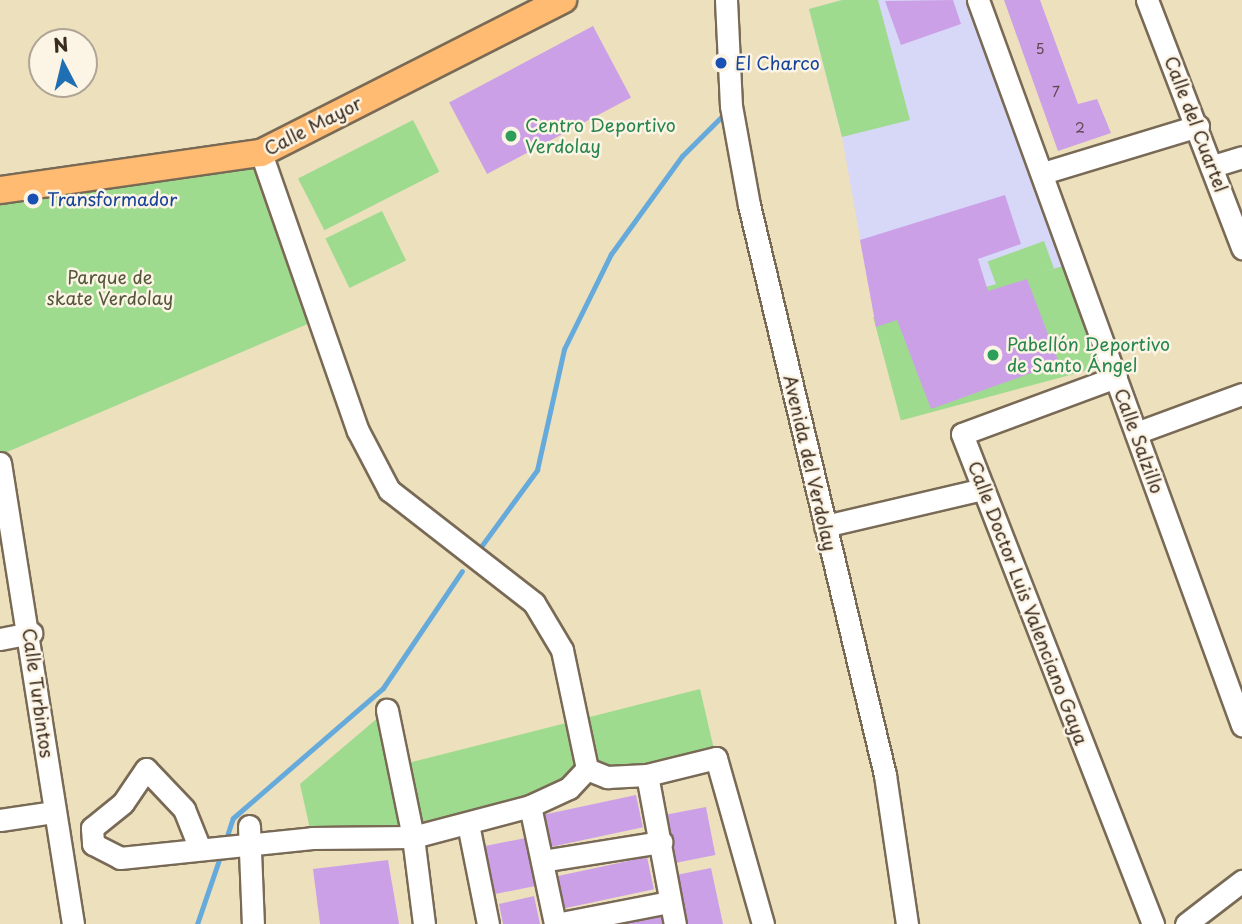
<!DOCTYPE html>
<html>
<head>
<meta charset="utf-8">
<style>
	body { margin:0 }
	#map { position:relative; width:1242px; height:924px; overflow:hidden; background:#ece0bd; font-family:"Playpen Sans",sans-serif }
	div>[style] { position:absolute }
	.built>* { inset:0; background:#d7d7f8 }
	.green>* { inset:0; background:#9fdb8f; transform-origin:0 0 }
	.stream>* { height:5px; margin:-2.5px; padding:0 2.5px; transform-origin:2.5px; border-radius:2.5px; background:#66aadb }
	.building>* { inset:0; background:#cca0e7; transform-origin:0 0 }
	.roads { filter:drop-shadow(2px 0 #796a56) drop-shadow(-2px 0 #796a56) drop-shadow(0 2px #796a56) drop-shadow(0 -2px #796a56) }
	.minor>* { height:21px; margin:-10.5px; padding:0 10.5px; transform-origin:10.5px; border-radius:10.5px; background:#fff }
	.major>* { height:26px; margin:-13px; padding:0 13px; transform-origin:13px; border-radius:13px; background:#ffbb71 }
	.dots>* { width:19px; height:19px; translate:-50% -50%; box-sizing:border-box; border:4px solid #fcf5e5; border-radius:50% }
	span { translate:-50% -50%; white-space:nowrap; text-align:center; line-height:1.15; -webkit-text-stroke:5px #fcf5e5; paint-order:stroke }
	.number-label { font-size:14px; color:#5f4850 }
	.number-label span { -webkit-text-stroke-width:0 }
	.transit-label { font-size:18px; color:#164399 }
	.left { translate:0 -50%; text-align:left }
	.street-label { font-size:18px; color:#3b2a1e }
	.leisure-label { font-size:18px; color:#27864d }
	.park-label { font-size:18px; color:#54563a }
	.north { position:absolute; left:28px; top:28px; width:70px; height:70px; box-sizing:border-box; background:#fcf5e5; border:2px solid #afa495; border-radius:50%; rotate:353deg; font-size:19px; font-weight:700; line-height:28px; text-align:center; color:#3b2a1e }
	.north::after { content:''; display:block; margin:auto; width:24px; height:32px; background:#1f6fb2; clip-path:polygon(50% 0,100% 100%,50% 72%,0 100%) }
</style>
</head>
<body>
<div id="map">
	<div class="built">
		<div style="clip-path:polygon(842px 0,978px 0,1075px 263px,876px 327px,842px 137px,809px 9px)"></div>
	</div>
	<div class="green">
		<div style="clip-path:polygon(842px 0,878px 0,910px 120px,842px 137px,809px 9px)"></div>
		<div style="left:413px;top:120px;width:58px;height:129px;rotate:63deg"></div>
		<div style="clip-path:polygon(261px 153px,317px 320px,0 455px,0 190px)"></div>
		<div style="left:382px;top:211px;width:55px;height:63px;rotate:64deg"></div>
		<div style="left:1044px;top:241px;width:29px;height:60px;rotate:70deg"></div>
		<div style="left:1075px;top:263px;width:107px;height:209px;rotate:75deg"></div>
		<div style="clip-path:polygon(700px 689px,716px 758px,647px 775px,587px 769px,468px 824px,312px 838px,300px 784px,387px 710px,400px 765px)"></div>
	</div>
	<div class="stream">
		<div style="left:477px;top:552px;width:102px;rotate:-53.8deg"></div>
		<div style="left:537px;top:470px;width:124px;rotate:-77.4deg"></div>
		<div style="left:564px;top:349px;width:106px;rotate:-63.7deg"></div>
		<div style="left:611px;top:254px;width:121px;rotate:-54.1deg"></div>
		<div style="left:682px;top:156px;width:62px;rotate:-45deg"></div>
		<div style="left:225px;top:842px;width:25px;rotate:-72deg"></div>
		<div style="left:233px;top:818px;width:198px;rotate:-40.9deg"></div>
		<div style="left:383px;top:688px;width:141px;rotate:-56deg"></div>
		<div style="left:197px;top:924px;width:74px;rotate:-71.1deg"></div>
	</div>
	<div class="building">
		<div style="clip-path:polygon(953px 0,961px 24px,901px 45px,885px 1px)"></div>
		<div style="clip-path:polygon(1004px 0,1040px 0,1078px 104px,1097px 99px,1111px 133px,1058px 151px)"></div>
		<div style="left:593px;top:26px;width:81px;height:163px;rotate:62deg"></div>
		<div style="clip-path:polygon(1005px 195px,1021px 244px,978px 259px,988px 291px,1027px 279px,1059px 363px,931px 409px,897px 320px,876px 327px,860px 240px)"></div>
		<div style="left:636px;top:795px;width:33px;height:97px;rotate:78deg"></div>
		<div style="left:706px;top:807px;width:49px;height:45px;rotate:79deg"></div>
		<div style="left:526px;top:838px;width:49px;height:44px;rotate:79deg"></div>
		<div style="left:647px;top:857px;width:33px;height:97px;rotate:78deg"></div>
		<div style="clip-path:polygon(388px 860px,399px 924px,320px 924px,313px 869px)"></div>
		<div style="clip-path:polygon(711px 868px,723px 924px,686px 924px,676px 875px)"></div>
		<div style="clip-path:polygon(534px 896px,540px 924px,503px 924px,499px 904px)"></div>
		<div style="clip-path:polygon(661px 914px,663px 924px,618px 924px,618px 923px)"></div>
	</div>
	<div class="roads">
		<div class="minor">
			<div style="left:726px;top:0;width:106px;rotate:87.3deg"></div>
			<div style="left:731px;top:106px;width:101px;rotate:79.7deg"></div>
			<div style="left:749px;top:205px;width:586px;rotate:76.58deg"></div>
			<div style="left:885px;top:775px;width:151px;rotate:81.6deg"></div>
			<div style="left:978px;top:0;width:772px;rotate:69.99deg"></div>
			<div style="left:1147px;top:0;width:266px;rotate:69deg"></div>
			<div style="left:261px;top:153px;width:294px;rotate:70.8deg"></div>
			<div style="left:358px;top:431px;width:67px;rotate:62.3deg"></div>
			<div style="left:389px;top:490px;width:184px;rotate:37.9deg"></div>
			<div style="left:534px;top:603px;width:55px;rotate:59.2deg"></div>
			<div style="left:562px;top:650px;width:122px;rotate:78.1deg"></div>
			<div style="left:587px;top:769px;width:22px;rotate:22deg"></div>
			<div style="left:607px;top:777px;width:40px;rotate:-2.9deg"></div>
			<div style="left:647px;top:775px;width:71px;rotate:-13.8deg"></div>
			<div style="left:716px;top:758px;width:173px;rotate:74.2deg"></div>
			<div style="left:1213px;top:166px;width:30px;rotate:-17deg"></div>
			<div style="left:1043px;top:173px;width:162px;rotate:-16.9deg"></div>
			<div style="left:1116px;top:377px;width:164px;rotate:159.7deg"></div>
			<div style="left:962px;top:434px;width:526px;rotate:68.7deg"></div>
			<div style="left:1136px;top:433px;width:113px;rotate:-20.2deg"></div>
			<div style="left:0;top:463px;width:467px;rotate:81deg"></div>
			<div style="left:825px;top:526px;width:162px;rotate:-13.2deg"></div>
			<div style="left:0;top:639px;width:32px;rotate:-11deg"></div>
			<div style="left:647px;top:775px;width:152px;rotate:79.4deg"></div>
			<div style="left:530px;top:806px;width:121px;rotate:78deg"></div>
			<div style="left:0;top:820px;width:55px;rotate:-8.4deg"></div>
			<div style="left:468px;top:824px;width:102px;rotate:78.7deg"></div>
			<div style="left:249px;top:826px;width:98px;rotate:87.7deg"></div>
			<div style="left:200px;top:849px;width:43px;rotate:-111.8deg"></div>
			<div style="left:184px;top:809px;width:55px;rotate:-133.5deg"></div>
			<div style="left:146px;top:769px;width:41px;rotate:124.1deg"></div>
			<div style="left:123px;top:803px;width:40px;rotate:141deg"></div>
			<div style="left:92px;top:828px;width:16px;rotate:86deg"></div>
			<div style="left:93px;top:844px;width:30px;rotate:27deg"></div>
			<div style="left:120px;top:858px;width:193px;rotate:-5.9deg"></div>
			<div style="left:312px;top:838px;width:101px;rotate:-0.6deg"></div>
			<div style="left:413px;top:837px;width:130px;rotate:-101.6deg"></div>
			<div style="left:542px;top:861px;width:121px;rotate:-9.1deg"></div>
			<div style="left:424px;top:924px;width:88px;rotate:-97.2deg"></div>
			<div style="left:413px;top:837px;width:121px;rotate:-14.8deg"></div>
			<div style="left:530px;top:806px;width:43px;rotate:-24.8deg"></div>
			<div style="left:569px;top:788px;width:26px;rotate:-47deg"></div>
			<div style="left:556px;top:924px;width:115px;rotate:-11deg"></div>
			<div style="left:1186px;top:924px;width:71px;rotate:-37.5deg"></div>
		</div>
		<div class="major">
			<div style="left:0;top:190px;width:264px;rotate:-8.1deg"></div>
			<div style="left:261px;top:153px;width:339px;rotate:-26.9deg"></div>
		</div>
	</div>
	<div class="dots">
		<div style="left:721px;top:63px;background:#1a4fb4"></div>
		<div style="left:511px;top:136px;background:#2e9e5b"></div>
		<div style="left:33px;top:199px;background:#1a4fb4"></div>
		<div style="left:993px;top:355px;background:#2e9e5b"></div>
	</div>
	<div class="number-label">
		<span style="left:1040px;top:49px">5</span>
		<span style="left:1056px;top:92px">7</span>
		<span style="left:1080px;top:128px">2</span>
	</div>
	<div class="transit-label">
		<span class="left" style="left:735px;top:63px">El Charco</span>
		<span class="left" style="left:47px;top:199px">Transformador</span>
	</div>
	<div class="street-label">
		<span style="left:1196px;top:124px;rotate:69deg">Calle del Cuartel</span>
		<span style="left:313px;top:126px;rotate:-27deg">Calle Mayor</span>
		<span style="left:1139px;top:441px;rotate:70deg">Calle Salzillo</span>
		<span style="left:810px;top:463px;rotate:77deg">Avenida del Verdolay</span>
		<span style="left:1028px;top:603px;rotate:69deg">Calle Doctor Luis Valenciano Gaya</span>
		<span style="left:38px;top:693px;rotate:82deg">Calle Turbintos</span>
	</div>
	<div class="leisure-label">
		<span class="left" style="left:525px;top:136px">Centro Deportivo<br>Verdolay</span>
		<span class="left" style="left:1007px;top:355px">Pabellón Deportivo<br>de Santo Ángel</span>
	</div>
	<div class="park-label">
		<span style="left:110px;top:288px">Parque de<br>skate Verdolay</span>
	</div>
	<div class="north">N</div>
</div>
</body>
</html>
